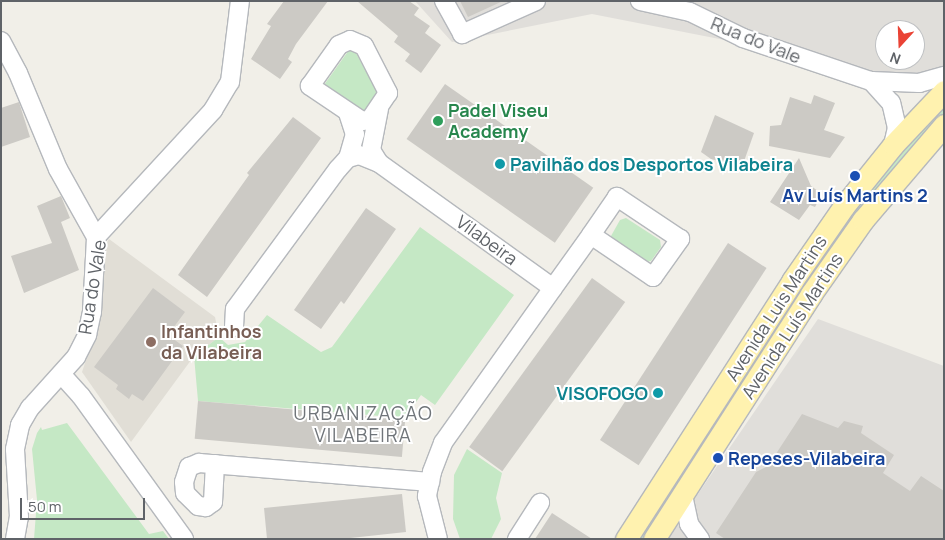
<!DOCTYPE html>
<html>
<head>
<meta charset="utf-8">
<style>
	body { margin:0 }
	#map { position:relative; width:945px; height:540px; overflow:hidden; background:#f1efe8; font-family:Manrope,sans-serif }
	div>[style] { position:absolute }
	.industrial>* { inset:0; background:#e0deda }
	.education>* { inset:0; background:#e1ded6 }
	.green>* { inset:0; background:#c5e8c5 }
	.building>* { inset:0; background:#cccac5; transform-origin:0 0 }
	.roads { filter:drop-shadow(1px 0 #b5b8bc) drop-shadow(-1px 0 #b5b8bc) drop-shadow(0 1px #b5b8bc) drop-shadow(0 -1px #b5b8bc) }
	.minor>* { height:18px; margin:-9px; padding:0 9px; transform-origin:9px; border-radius:9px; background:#fff }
	.major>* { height:21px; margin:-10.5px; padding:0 10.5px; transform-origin:10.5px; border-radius:10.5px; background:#fff2af }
	.dots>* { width:14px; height:14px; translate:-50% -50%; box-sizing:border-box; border:2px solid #fff; border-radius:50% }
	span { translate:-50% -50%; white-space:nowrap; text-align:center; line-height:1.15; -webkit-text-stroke:4px #fff; paint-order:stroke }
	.street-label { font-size:18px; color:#5f6368 }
	.leisure-label { font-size:18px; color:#27864d; font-weight:700 }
	.left { translate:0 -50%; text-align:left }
	.culture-label { font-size:18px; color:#0d838f; font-weight:700 }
	.right { translate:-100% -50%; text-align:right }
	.transit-label { font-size:18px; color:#164399; font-weight:700 }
	.education-label { font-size:18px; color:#785e54; font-weight:700 }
	.neighbourhood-label { font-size:19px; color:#70757a; letter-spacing:1px }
	.frame { position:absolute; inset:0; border:2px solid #5f6368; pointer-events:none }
	.north { position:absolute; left:875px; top:20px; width:50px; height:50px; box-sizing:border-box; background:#fff; border:1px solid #bfc1c3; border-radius:50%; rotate:200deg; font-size:14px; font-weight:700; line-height:20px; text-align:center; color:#5f6368 }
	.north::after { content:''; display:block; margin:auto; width:18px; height:22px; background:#ea4335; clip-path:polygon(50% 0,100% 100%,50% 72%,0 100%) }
	.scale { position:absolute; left:20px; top:498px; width:125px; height:22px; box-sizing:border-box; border:2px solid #5f6368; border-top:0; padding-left:6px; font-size:15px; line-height:18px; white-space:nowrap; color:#5f6368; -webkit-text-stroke:4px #fff; paint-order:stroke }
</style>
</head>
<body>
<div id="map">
	<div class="industrial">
		<div style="clip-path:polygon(evenodd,415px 1px,944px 1px,944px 74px,919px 88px,745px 44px,592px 14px,452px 42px,415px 1px,885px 30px,915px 30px,915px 60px,885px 60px,885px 30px)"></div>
		<div style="clip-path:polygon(818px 319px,944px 366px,944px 539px,667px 539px)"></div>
	</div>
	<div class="education">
		<div style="clip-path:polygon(109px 239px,215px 317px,219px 337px,194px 356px,131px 442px,82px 372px,98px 324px,103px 297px,101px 254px)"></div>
	</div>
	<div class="green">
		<div style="clip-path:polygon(349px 50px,356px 53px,378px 94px,368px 115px,324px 85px)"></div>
		<div style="clip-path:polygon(944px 104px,944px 112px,878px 187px,694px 462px,689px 459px,846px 220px,901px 150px)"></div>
		<div style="clip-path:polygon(626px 218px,660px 240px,661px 247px,651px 261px,646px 262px,613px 240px,611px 236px,620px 220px)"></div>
		<div style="clip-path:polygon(420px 227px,514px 295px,435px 405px,421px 395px,405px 418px,198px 401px,194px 356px,219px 337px,228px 345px,245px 342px,267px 315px,321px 352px,332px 347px)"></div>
		<div style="clip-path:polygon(67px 423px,149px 534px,163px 531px,169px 539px,34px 539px,37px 500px,32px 449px,37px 433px,41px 427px,42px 430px)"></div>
		<div style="clip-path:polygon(467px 449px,502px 473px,496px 498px,501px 519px,491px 539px,460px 539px,453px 519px,454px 475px)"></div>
		<div style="clip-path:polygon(680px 472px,685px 475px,644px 539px,638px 539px)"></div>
	</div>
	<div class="building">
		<div style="clip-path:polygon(284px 1px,328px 1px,296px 44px,288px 59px,292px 62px,280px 79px,251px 59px,271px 26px,267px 24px)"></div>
		<div style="clip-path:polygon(357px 1px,409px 1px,419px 8px,414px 15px,430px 26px,425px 33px,441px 45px,421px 73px,405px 61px,410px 54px,394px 42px,398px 36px)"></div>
		<div style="clip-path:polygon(460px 1px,503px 1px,468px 17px)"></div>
		<div style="left:445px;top:84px;width:181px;height:67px;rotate:35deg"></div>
		<div style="clip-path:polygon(814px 95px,835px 103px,824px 130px,845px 137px,830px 158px,769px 146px,770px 126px,781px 125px,790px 97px,811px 104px)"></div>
		<div style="clip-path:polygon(19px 102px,30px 137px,1px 147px,1px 108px)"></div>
		<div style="clip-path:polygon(715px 115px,754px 133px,742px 167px,711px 159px,701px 152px)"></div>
		<div style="clip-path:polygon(293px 117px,321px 138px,207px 297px,178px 275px,249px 175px,247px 173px)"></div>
		<div style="clip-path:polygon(799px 158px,811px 186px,822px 194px,815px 207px,810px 205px,799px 220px,770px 202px)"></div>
		<div style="clip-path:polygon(61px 196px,70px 218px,61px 222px,79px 270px,24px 293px,11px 256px,52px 243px,37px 206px)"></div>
		<div style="clip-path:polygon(366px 208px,396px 229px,344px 304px,341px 301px,321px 329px,294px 310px)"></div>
		<div style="left:728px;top:243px;width:46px;height:235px;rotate:33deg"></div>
		<div style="left:592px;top:278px;width:41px;height:209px;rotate:36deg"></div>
		<div style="clip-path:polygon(153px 288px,185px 312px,168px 335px,183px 346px,143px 401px,132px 394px,129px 399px,116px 389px,118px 385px,94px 367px)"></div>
		<div style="left:198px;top:401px;width:208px;height:38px;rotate:5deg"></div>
		<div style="clip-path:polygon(802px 414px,838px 428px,844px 421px,863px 426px,861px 433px,894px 455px,883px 473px,910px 491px,921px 476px,944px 491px,944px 539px,725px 539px,716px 533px,756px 472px,768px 466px)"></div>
		<div style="clip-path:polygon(402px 494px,406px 532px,341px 539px,267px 539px,264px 508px)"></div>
		<div style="clip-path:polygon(552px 513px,592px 539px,535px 539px)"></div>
	</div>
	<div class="roads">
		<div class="minor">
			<div style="left:444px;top:1px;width:38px;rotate:61deg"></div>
			<div style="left:462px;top:34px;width:81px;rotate:-24deg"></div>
			<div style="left:640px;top:1px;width:51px;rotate:12.4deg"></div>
			<div style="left:690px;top:12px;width:59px;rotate:26.1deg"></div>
			<div style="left:743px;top:38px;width:135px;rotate:18.6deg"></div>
			<div style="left:350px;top:40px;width:15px;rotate:23deg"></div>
			<div style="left:364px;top:46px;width:53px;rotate:62.9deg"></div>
			<div style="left:388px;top:93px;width:32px;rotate:124deg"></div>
			<div style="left:370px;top:120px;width:8px;rotate:173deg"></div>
			<div style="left:362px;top:121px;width:63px;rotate:-146.1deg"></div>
			<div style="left:310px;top:86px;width:50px;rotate:-54.7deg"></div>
			<div style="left:339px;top:45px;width:12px;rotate:-24deg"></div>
			<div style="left:1px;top:41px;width:36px;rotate:62deg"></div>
			<div style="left:18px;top:73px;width:104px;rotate:67.4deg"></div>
			<div style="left:58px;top:169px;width:78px;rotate:60.8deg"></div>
			<div style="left:348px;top:113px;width:22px;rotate:72deg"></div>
			<div style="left:355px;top:134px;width:25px;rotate:106deg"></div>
			<div style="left:893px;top:145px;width:17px;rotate:-77deg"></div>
			<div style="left:897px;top:128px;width:26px;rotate:-103deg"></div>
			<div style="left:891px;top:103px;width:30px;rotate:-132deg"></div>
			<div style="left:871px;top:81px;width:48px;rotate:2.4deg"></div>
			<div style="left:919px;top:83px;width:26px;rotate:-16deg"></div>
			<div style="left:379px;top:163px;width:15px;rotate:-122deg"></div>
			<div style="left:371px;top:150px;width:42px;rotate:-79deg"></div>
			<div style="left:553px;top:288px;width:65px;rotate:-54.4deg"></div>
			<div style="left:591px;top:235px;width:75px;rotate:34.1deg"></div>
			<div style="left:653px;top:277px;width:47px;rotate:-54.6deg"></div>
			<div style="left:680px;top:239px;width:76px;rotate:-146.3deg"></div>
			<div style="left:617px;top:197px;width:46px;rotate:124.4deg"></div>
			<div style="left:234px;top:327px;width:18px;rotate:-87deg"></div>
			<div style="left:235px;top:309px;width:174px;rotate:-53.7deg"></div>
			<div style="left:338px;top:169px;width:15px;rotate:-48deg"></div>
			<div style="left:348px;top:158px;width:11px;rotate:-15deg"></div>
			<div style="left:359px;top:155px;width:22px;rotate:22deg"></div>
			<div style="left:379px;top:163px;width:214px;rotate:35.7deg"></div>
			<div style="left:553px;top:288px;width:190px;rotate:125.4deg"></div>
			<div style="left:443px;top:443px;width:31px;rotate:111deg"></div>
			<div style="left:432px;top:472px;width:25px;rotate:102deg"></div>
			<div style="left:427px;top:496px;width:44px;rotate:75.7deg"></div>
			<div style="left:62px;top:375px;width:28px;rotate:48deg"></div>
			<div style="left:81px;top:396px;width:176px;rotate:54.2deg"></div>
			<div style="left:215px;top:464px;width:38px;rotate:93deg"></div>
			<div style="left:213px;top:502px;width:9px;rotate:144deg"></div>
			<div style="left:206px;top:507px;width:8px;rotate:-173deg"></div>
			<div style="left:198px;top:506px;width:18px;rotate:-135deg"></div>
			<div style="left:185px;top:493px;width:11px;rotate:-95deg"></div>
			<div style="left:184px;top:482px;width:16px;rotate:-72deg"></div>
			<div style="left:189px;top:467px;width:11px;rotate:-22deg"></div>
			<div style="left:199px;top:463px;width:232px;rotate:4.7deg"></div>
			<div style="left:683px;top:495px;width:30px;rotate:78deg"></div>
			<div style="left:689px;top:524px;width:19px;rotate:54deg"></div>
			<div style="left:15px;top:539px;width:22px;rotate:-80deg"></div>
			<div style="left:19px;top:517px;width:68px;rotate:-93.4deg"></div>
			<div style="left:15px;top:449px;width:25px;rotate:-78deg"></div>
			<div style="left:20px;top:425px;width:20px;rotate:-60deg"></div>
			<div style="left:30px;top:408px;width:69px;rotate:-48deg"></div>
			<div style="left:76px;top:357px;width:25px;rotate:-63deg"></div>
			<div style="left:87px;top:335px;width:24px;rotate:-78deg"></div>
			<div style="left:92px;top:312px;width:75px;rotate:-86.9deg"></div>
			<div style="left:96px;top:237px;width:173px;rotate:-47.3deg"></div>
			<div style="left:213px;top:110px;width:33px;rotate:-59deg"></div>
			<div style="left:230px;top:82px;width:82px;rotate:-83deg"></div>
			<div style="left:517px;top:539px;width:43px;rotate:-57.4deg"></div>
		</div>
		<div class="major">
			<div style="left:626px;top:539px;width:307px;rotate:-57.2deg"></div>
			<div style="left:792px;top:281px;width:91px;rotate:-55.3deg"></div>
			<div style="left:844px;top:206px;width:78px;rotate:-51.2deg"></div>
			<div style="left:893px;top:145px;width:74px;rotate:-46.6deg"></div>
			<div style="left:654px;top:539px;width:291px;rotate:-57.3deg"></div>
			<div style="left:811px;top:294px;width:90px;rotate:-54.9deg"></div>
			<div style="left:863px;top:220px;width:125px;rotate:-49.5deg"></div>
		</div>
	</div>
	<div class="dots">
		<div style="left:438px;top:121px;background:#2e9e5b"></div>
		<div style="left:500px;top:164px;background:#0f9aa8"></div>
		<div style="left:855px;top:176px;background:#1a4fb4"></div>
		<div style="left:151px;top:342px;background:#8d6e63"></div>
		<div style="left:658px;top:393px;background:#0f9aa8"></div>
		<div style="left:718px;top:458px;background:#1a4fb4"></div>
	</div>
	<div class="street-label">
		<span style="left:756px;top:40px;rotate:22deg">Rua do Vale</span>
		<span style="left:487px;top:240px;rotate:36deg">Vilabeira</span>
		<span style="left:92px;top:287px;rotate:-81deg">Rua do Vale</span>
		<span style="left:776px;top:308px;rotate:-57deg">Avenida Luis Martins</span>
		<span style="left:792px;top:326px;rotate:-57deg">Avenida Luís Martins</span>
	</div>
	<div class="leisure-label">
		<span class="left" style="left:448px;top:121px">Padel Viseu<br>Academy</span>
	</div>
	<div class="culture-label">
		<span class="left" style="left:510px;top:164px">Pavilhão dos Desportos Vilabeira</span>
		<span class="right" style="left:648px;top:393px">VISOFOGO</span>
	</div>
	<div class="transit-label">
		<span style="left:855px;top:195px">Av Luís Martins 2</span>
		<span class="left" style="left:728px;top:458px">Repeses-Vilabeira</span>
	</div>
	<div class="education-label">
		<span class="left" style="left:161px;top:342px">Infantinhos<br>da Vilabeira</span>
	</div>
	<div class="neighbourhood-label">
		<span style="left:363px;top:425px">URBANIZAÇÃO<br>VILABEIRA</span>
	</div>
	<div class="frame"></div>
	<div class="north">N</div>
	<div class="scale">50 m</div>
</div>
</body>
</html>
